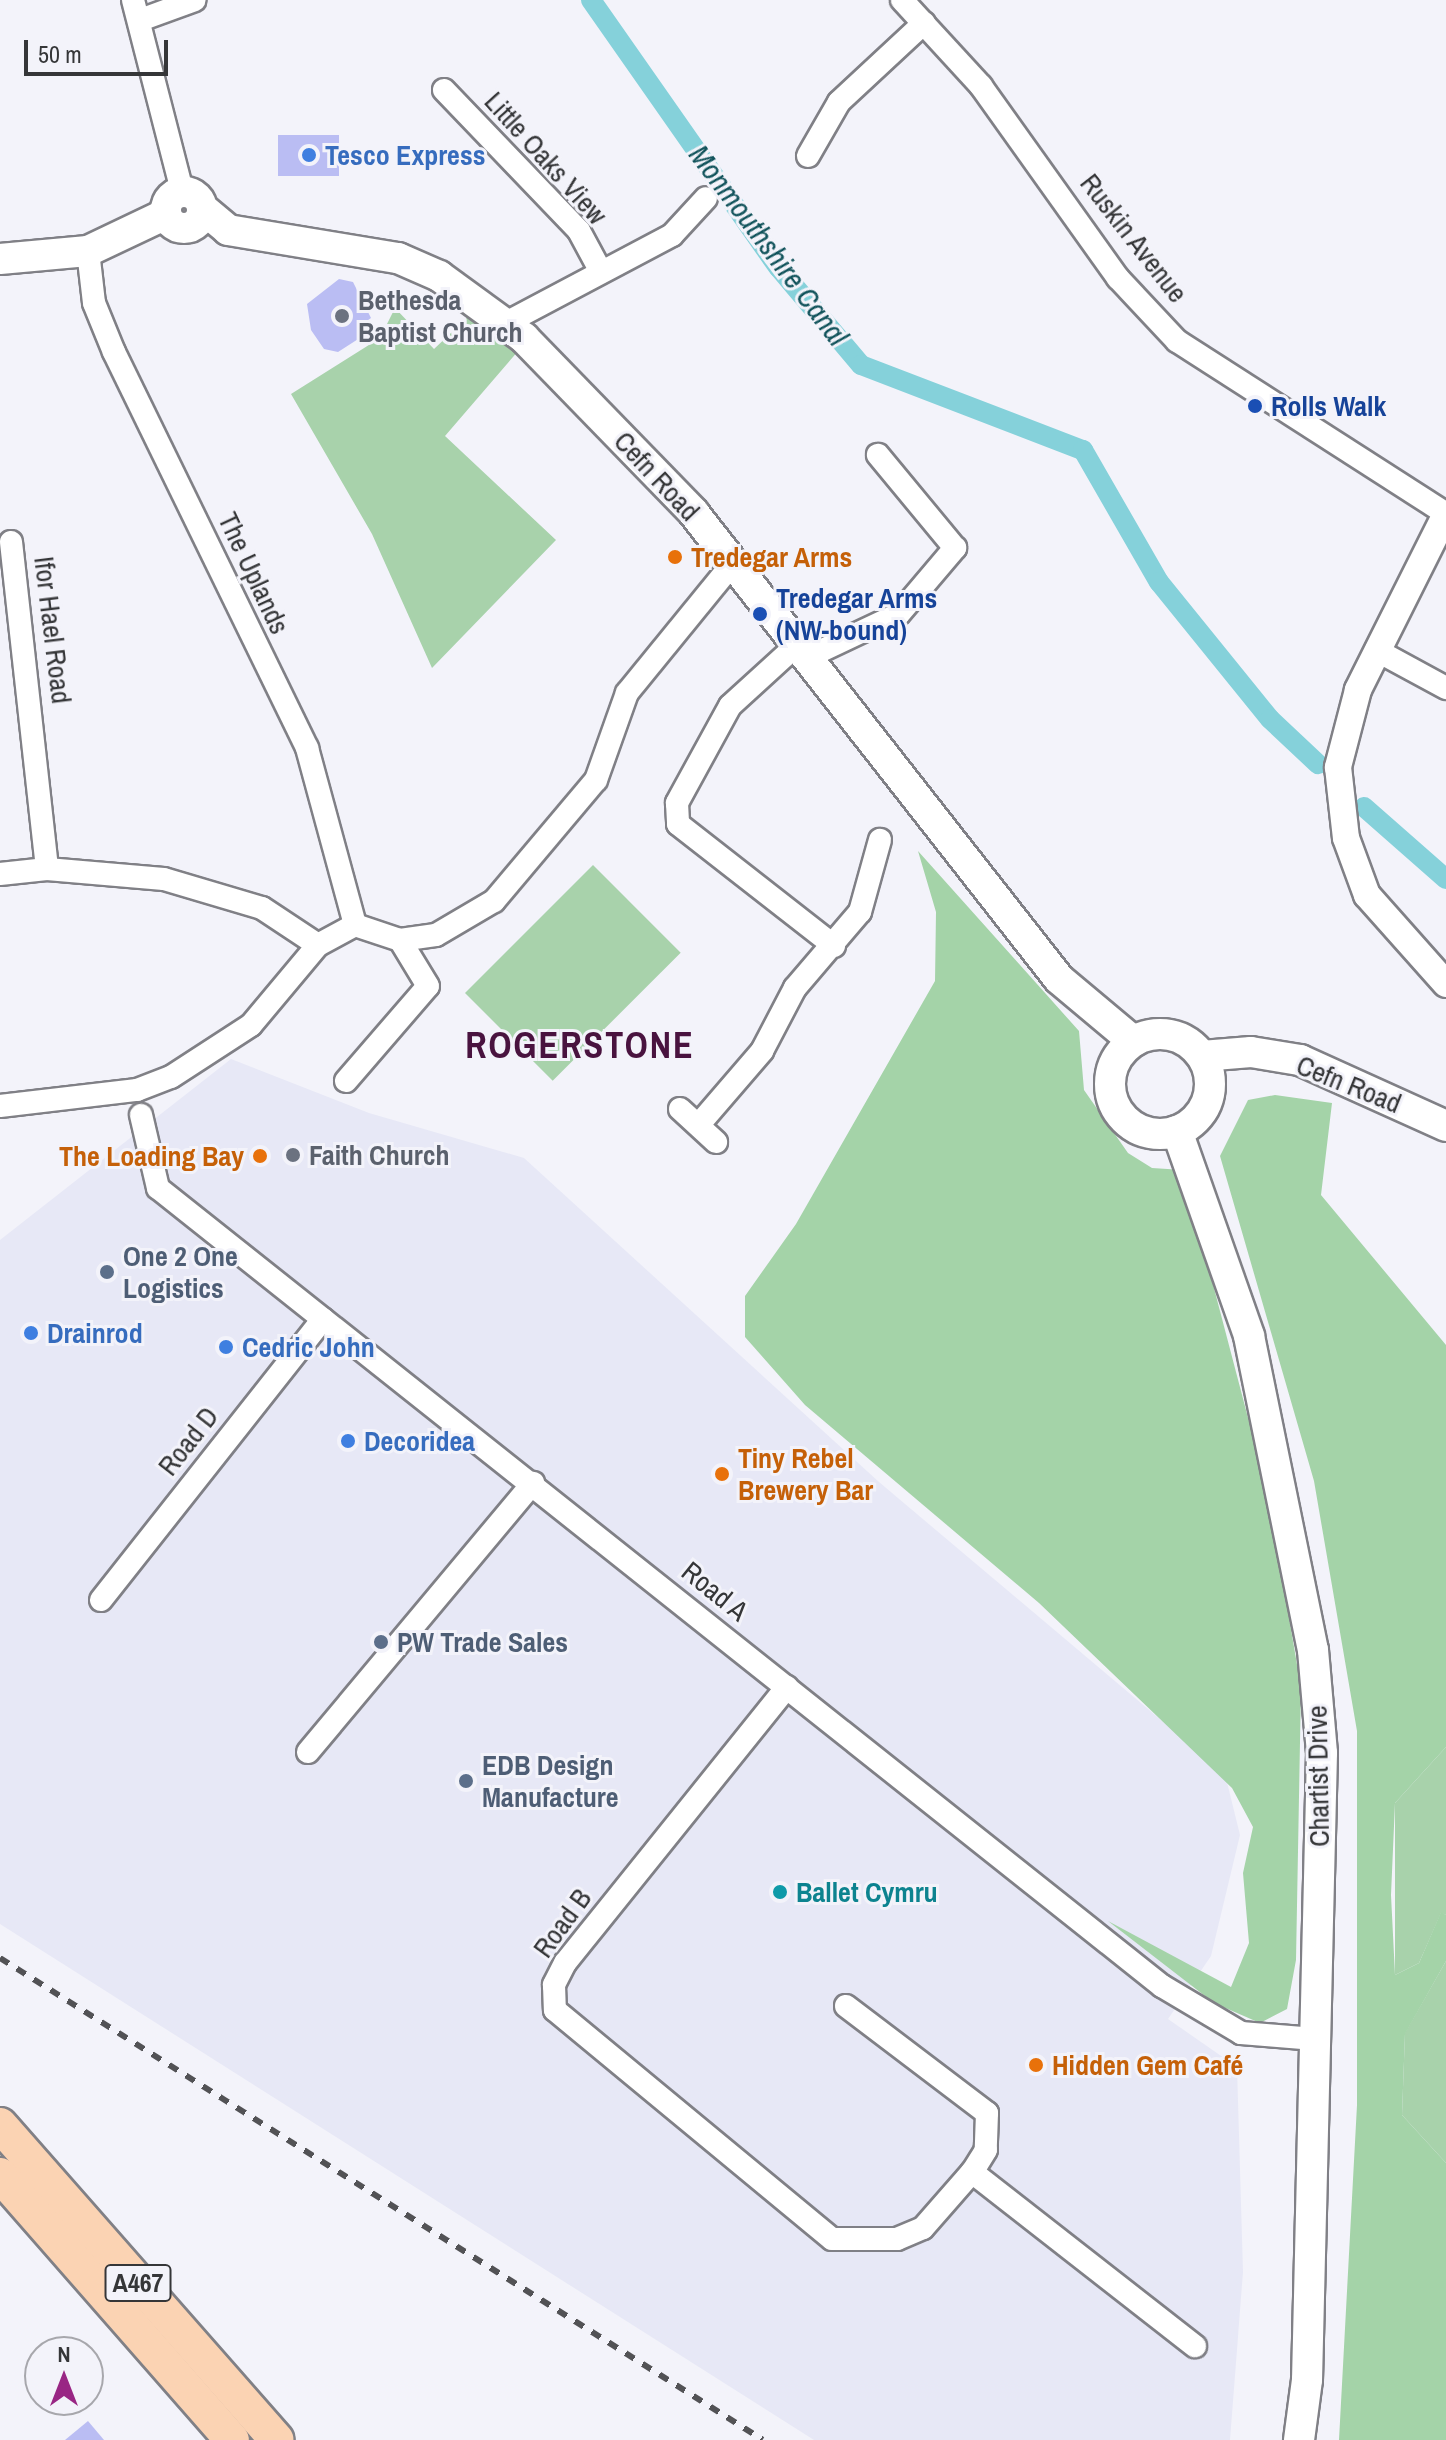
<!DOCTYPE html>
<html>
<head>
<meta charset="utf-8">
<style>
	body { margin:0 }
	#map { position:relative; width:1446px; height:2440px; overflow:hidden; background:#f3f3fa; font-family:"Archivo Narrow",sans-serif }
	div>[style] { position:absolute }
	.built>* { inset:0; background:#e7e8f6 }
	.green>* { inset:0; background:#a8d2ab; transform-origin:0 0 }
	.forest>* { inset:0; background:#a4d3a8 }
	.canal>* { height:20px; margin:-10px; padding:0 10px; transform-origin:10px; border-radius:10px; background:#85d1da }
	.building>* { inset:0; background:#babdf3; transform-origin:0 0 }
	.roads { filter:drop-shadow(2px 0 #808086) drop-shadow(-2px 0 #808086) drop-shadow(0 2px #808086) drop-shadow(0 -2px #808086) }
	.minor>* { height:22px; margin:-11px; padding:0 11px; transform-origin:11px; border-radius:11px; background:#fff }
	.tertiary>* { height:26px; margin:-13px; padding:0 13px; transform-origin:13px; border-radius:13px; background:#fff }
	.secondary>* { height:30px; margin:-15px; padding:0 15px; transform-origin:15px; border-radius:15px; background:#fff }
	.secondary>.ring { margin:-15px; padding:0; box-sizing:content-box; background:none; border:30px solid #fff; border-radius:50% }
	.primary>* { height:34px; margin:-17px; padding:0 17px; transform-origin:17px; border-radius:17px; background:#fbd3b3 }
	.rail>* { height:6px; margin-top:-3px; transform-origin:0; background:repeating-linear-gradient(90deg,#525255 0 10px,transparent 0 20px) }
	.dots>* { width:22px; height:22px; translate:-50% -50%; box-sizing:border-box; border:4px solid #f3f3fa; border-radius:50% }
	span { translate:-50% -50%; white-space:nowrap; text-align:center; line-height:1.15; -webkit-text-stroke:6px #f3f3fa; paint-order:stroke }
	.shield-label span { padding:2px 6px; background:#f3f3fa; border:2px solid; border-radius:6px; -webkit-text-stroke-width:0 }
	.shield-label { font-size:26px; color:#353638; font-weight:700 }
	.shop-label { font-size:28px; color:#366cbe; font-weight:700 }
	.left { translate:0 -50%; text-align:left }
	.street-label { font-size:28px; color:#353638 }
	.worship-label { font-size:28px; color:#5b616d; font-weight:700 }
	.transit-label { font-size:28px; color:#164399; font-weight:700 }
	.food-label { font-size:28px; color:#c56008; font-weight:700 }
	.right { translate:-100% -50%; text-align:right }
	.service-label { font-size:28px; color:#4e5e75; font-weight:700 }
	.culture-label { font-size:28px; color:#0d838f; font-weight:700 }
	.water-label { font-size:30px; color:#11535b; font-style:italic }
	.district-label { font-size:36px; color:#49133f; font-weight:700; letter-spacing:2px }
	.north { position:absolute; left:24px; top:2336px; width:80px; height:80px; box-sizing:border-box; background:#f3f3fa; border:2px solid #a7a7ac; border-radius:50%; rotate:0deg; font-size:22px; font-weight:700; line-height:32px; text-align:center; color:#353638 }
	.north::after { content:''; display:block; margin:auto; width:28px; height:36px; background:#992684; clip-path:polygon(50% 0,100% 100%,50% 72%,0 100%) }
	.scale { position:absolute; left:24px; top:40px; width:144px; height:36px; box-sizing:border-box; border:4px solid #353638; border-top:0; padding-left:10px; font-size:24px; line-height:28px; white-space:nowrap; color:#353638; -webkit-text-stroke:6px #f3f3fa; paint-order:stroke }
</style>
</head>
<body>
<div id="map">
	<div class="built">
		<div style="clip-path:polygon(231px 1059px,369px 1113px,524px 1158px,879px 1482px,1225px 1774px,1240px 1835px,1211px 1956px,1168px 2019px,1237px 2067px,1243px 2272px,1230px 2440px,814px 2440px,0 1924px,0 1240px)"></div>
	</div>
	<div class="green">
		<div style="clip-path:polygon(395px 308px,434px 349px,470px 315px,519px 350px,445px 436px,556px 540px,432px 668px,372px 534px,291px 394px,380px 338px)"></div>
		<div style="left:593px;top:865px;width:124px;height:181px;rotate:45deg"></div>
		<div style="clip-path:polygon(1446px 1747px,1446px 1915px,1441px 1913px,1419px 1963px,1395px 1975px,1395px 1803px)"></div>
		<div style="clip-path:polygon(1446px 1961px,1446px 2163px,1402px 2115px,1405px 2033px)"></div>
	</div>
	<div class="forest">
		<div style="clip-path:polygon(918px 851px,1079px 1031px,1084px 1090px,1128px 1153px,1152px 1168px,1183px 1170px,1268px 1494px,1301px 1688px,1296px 1960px,1287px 2009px,1260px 2023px,1214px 2003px,1108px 1921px,1231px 1987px,1249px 1943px,1243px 1873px,1253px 1827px,1232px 1788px,1039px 1603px,805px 1405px,745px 1337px,745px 1296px,796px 1224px,935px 981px,936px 912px)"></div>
		<div style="clip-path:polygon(1275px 1095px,1332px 1103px,1321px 1195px,1446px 1345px,1446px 1747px,1395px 1803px,1391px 1895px,1395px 1975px,1419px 1963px,1441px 1912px,1446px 1915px,1446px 1961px,1405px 2034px,1402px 2115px,1446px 2163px,1446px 2440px,1339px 2440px,1357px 2105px,1357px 1731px,1314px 1481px,1220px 1156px,1248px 1100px)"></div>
	</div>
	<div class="canal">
		<div style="left:591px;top:0;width:327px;rotate:55deg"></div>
		<div style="left:779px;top:268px;width:127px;rotate:49.8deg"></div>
		<div style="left:861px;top:365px;width:238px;rotate:21deg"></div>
		<div style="left:1083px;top:450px;width:152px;rotate:60.1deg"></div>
		<div style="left:1159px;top:582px;width:176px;rotate:51deg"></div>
		<div style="left:1270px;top:719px;width:66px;rotate:43.2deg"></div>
		<div style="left:1364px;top:807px;width:109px;rotate:41.3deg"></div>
	</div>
	<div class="building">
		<div style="left:278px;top:135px;width:61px;height:41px"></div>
		<div style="clip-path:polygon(339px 279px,353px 282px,371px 318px,361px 325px,366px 334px,338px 352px,324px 349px,311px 330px,307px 304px)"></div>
		<div style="clip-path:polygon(88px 2421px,104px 2440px,65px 2440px)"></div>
	</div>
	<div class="roads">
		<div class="minor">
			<div style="left:133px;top:0;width:197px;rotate:75.6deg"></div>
			<div style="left:902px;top:0;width:117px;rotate:47.4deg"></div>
			<div style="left:981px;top:86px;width:236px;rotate:54.5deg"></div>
			<div style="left:1118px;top:278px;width:86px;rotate:46.9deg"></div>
			<div style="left:1177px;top:341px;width:320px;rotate:32.7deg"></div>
			<div style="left:143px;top:19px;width:55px;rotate:-20.1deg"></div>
			<div style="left:444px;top:90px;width:195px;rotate:46.2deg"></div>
			<div style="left:579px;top:231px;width:44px;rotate:61.7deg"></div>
			<div style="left:808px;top:156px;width:62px;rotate:-60.1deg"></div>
			<div style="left:839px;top:102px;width:116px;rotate:-42.9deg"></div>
			<div style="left:88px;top:251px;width:52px;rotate:83.4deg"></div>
			<div style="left:94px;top:303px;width:53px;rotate:67.8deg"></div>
			<div style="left:114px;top:352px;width:441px;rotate:64deg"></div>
			<div style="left:307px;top:748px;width:183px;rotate:74.8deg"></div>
			<div style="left:506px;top:323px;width:188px;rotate:-27.9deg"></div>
			<div style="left:672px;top:235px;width:50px;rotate:-47.4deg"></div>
			<div style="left:11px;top:542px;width:329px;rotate:83.7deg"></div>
			<div style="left:799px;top:643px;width:93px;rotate:137.6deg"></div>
			<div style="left:730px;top:706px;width:111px;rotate:118.7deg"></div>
			<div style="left:677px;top:803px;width:21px;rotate:87deg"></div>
			<div style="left:678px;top:824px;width:198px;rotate:38deg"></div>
			<div style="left:1376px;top:650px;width:80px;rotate:28.5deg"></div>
			<div style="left:810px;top:656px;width:98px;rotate:-25.3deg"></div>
			<div style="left:899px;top:614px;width:87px;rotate:-49.7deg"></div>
			<div style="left:955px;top:548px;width:121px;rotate:-129.6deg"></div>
			<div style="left:0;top:874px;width:47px;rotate:-6.1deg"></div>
			<div style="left:47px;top:869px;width:117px;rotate:4.9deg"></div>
			<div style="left:164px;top:879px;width:102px;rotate:16.5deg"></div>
			<div style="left:262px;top:908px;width:67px;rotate:33.5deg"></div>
			<div style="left:355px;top:925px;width:47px;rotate:18.4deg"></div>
			<div style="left:400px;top:940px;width:36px;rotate:-8deg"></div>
			<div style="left:436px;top:935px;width:67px;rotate:-30.4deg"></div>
			<div style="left:494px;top:901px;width:158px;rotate:-49.9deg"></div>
			<div style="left:596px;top:780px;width:92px;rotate:-70.4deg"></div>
			<div style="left:627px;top:693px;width:169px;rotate:-50.8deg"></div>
			<div style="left:346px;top:1081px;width:125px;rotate:-49.2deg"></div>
			<div style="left:428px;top:986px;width:54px;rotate:-121.3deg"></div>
			<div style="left:0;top:1106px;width:138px;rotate:-6.7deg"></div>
			<div style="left:137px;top:1090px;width:36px;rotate:-21deg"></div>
			<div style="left:171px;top:1077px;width:95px;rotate:-33deg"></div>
			<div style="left:251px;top:1025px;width:104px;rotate:-50.1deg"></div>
			<div style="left:318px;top:945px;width:42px;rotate:-28.4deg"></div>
			<div style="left:680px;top:1109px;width:49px;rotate:42.5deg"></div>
			<div style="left:141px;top:1115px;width:75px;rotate:76.9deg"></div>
			<div style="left:158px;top:1188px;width:1283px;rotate:38.48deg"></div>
			<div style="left:1162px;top:1986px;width:92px;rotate:30.7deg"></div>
			<div style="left:1241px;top:2033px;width:74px;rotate:4.6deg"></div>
			<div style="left:701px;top:1122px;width:94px;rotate:-49.3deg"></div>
			<div style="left:762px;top:1051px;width:71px;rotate:-62.4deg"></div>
			<div style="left:795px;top:988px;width:100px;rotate:-49.5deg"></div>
			<div style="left:860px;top:912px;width:75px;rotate:-74.5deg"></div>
			<div style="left:101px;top:1600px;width:358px;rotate:-51.7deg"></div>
			<div style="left:787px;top:1687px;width:354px;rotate:128.8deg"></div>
			<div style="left:565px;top:1963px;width:25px;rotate:117deg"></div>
			<div style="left:554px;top:1985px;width:25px;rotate:88deg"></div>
			<div style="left:555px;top:2010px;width:359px;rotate:39.6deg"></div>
			<div style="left:832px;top:2239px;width:65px"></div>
			<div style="left:897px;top:2239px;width:28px;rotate:-23deg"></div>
			<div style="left:923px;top:2228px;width:74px;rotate:-48.8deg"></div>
			<div style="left:308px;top:1752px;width:351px;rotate:-50.1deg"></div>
			<div style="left:846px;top:2006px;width:177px;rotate:37.2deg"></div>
			<div style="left:987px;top:2113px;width:37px;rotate:92deg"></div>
			<div style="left:986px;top:2150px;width:26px;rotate:122deg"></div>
			<div style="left:972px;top:2172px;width:283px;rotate:38deg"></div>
		</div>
		<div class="tertiary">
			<div style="left:1446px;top:514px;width:197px;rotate:116.6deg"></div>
			<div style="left:1358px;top:690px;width:80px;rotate:104.6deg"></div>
			<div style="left:1338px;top:767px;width:71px;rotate:83.6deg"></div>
			<div style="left:1346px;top:838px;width:61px;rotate:69.8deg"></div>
			<div style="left:1367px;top:895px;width:119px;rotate:48.4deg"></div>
		</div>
		<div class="secondary">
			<div class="ring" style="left:166px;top:192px;width:6px;height:6px"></div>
			<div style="left:202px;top:208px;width:34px;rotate:40deg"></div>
			<div style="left:228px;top:230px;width:172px;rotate:9.4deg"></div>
			<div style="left:398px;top:258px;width:45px;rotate:23.7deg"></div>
			<div style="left:439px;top:276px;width:105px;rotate:36.1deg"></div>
			<div style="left:524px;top:338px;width:243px;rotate:45.8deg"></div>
			<div style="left:693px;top:512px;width:593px;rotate:51.91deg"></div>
			<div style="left:1059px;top:979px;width:97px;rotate:40deg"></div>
			<div style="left:0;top:259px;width:88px;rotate:-5.2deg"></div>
			<div style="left:88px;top:251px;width:86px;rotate:-25.4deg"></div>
			<div class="ring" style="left:1110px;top:1034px;width:70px;height:70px"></div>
			<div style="left:1202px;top:1056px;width:49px;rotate:-4.7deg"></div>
			<div style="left:1251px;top:1052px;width:50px;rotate:9.3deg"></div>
			<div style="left:1300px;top:1060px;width:160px;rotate:24.3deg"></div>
			<div style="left:1177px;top:1131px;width:217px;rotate:70.6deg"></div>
			<div style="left:1249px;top:1336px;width:320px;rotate:78.5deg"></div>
			<div style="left:1313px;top:1650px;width:103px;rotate:85deg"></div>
			<div style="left:1322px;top:1753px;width:627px;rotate:91.37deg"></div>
			<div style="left:1307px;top:2380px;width:61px;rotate:97.6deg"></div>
		</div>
		<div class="primary">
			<div style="left:0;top:2125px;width:419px;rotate:48.7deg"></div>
			<div style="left:0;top:2175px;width:352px;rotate:48.8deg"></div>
		</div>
	</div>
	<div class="rail">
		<div style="left:0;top:1958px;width:902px;rotate:32.28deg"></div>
	</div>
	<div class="dots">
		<div style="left:309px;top:155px;background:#3f7fe0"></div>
		<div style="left:342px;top:316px;background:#6b7280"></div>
		<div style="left:1255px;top:406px;background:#1a4fb4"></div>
		<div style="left:675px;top:557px;background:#e8710a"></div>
		<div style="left:760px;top:614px;background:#1a4fb4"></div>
		<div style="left:293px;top:1155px;background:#6b7280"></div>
		<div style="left:260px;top:1156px;background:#e8710a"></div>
		<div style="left:107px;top:1272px;background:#5c6f8a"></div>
		<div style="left:31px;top:1333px;background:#3f7fe0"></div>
		<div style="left:226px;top:1347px;background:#3f7fe0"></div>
		<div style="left:348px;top:1441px;background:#3f7fe0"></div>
		<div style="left:722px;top:1474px;background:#e8710a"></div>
		<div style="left:381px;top:1642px;background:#5c6f8a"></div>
		<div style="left:466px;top:1781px;background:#5c6f8a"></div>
		<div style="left:780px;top:1892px;background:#0f9aa8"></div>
		<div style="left:1036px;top:2065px;background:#e8710a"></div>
	</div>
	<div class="shield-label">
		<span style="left:138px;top:2283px">A467</span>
	</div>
	<div class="shop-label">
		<span class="left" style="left:325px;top:155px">Tesco Express</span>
		<span class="left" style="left:47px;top:1333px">Drainrod</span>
		<span class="left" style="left:242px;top:1347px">Cedric John</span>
		<span class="left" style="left:364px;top:1441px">Decoridea</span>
	</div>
	<div class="street-label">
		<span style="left:546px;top:158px;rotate:48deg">Little Oaks View</span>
		<span style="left:1134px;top:238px;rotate:52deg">Ruskin Avenue</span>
		<span style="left:657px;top:476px;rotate:47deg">Cefn Road</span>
		<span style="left:254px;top:573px;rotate:65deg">The Uplands</span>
		<span style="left:53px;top:630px;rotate:83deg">Ifor Hael Road</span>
		<span style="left:1349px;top:1084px;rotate:22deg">Cefn Road</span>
		<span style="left:188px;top:1441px;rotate:-52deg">Road D</span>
		<span style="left:715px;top:1591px;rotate:39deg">Road A</span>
		<span style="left:1318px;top:1776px;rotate:-91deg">Chartist Drive</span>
		<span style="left:562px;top:1923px;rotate:-54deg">Road B</span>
	</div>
	<div class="worship-label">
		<span class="left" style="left:358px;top:316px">Bethesda<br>Baptist Church</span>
		<span class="left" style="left:309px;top:1155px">Faith Church</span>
	</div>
	<div class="transit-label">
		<span class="left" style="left:1271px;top:406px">Rolls Walk</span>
		<span class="left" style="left:776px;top:614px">Tredegar Arms<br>(NW-bound)</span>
	</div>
	<div class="food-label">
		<span class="left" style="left:691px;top:557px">Tredegar Arms</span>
		<span class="right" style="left:244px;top:1156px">The Loading Bay</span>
		<span class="left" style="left:738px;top:1474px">Tiny Rebel<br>Brewery Bar</span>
		<span class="left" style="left:1052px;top:2065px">Hidden Gem Café</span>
	</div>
	<div class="service-label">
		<span class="left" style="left:123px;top:1272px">One 2 One<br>Logistics</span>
		<span class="left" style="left:397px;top:1642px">PW Trade Sales</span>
		<span class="left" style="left:482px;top:1781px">EDB Design<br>Manufacture</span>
	</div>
	<div class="culture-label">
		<span class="left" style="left:796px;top:1892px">Ballet Cymru</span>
	</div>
	<div class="water-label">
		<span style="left:769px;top:245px;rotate:53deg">Monmouthshire Canal</span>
	</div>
	<div class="district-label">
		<span style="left:580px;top:1046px">ROGERSTONE</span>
	</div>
	<div class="north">N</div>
	<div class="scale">50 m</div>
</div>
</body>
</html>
